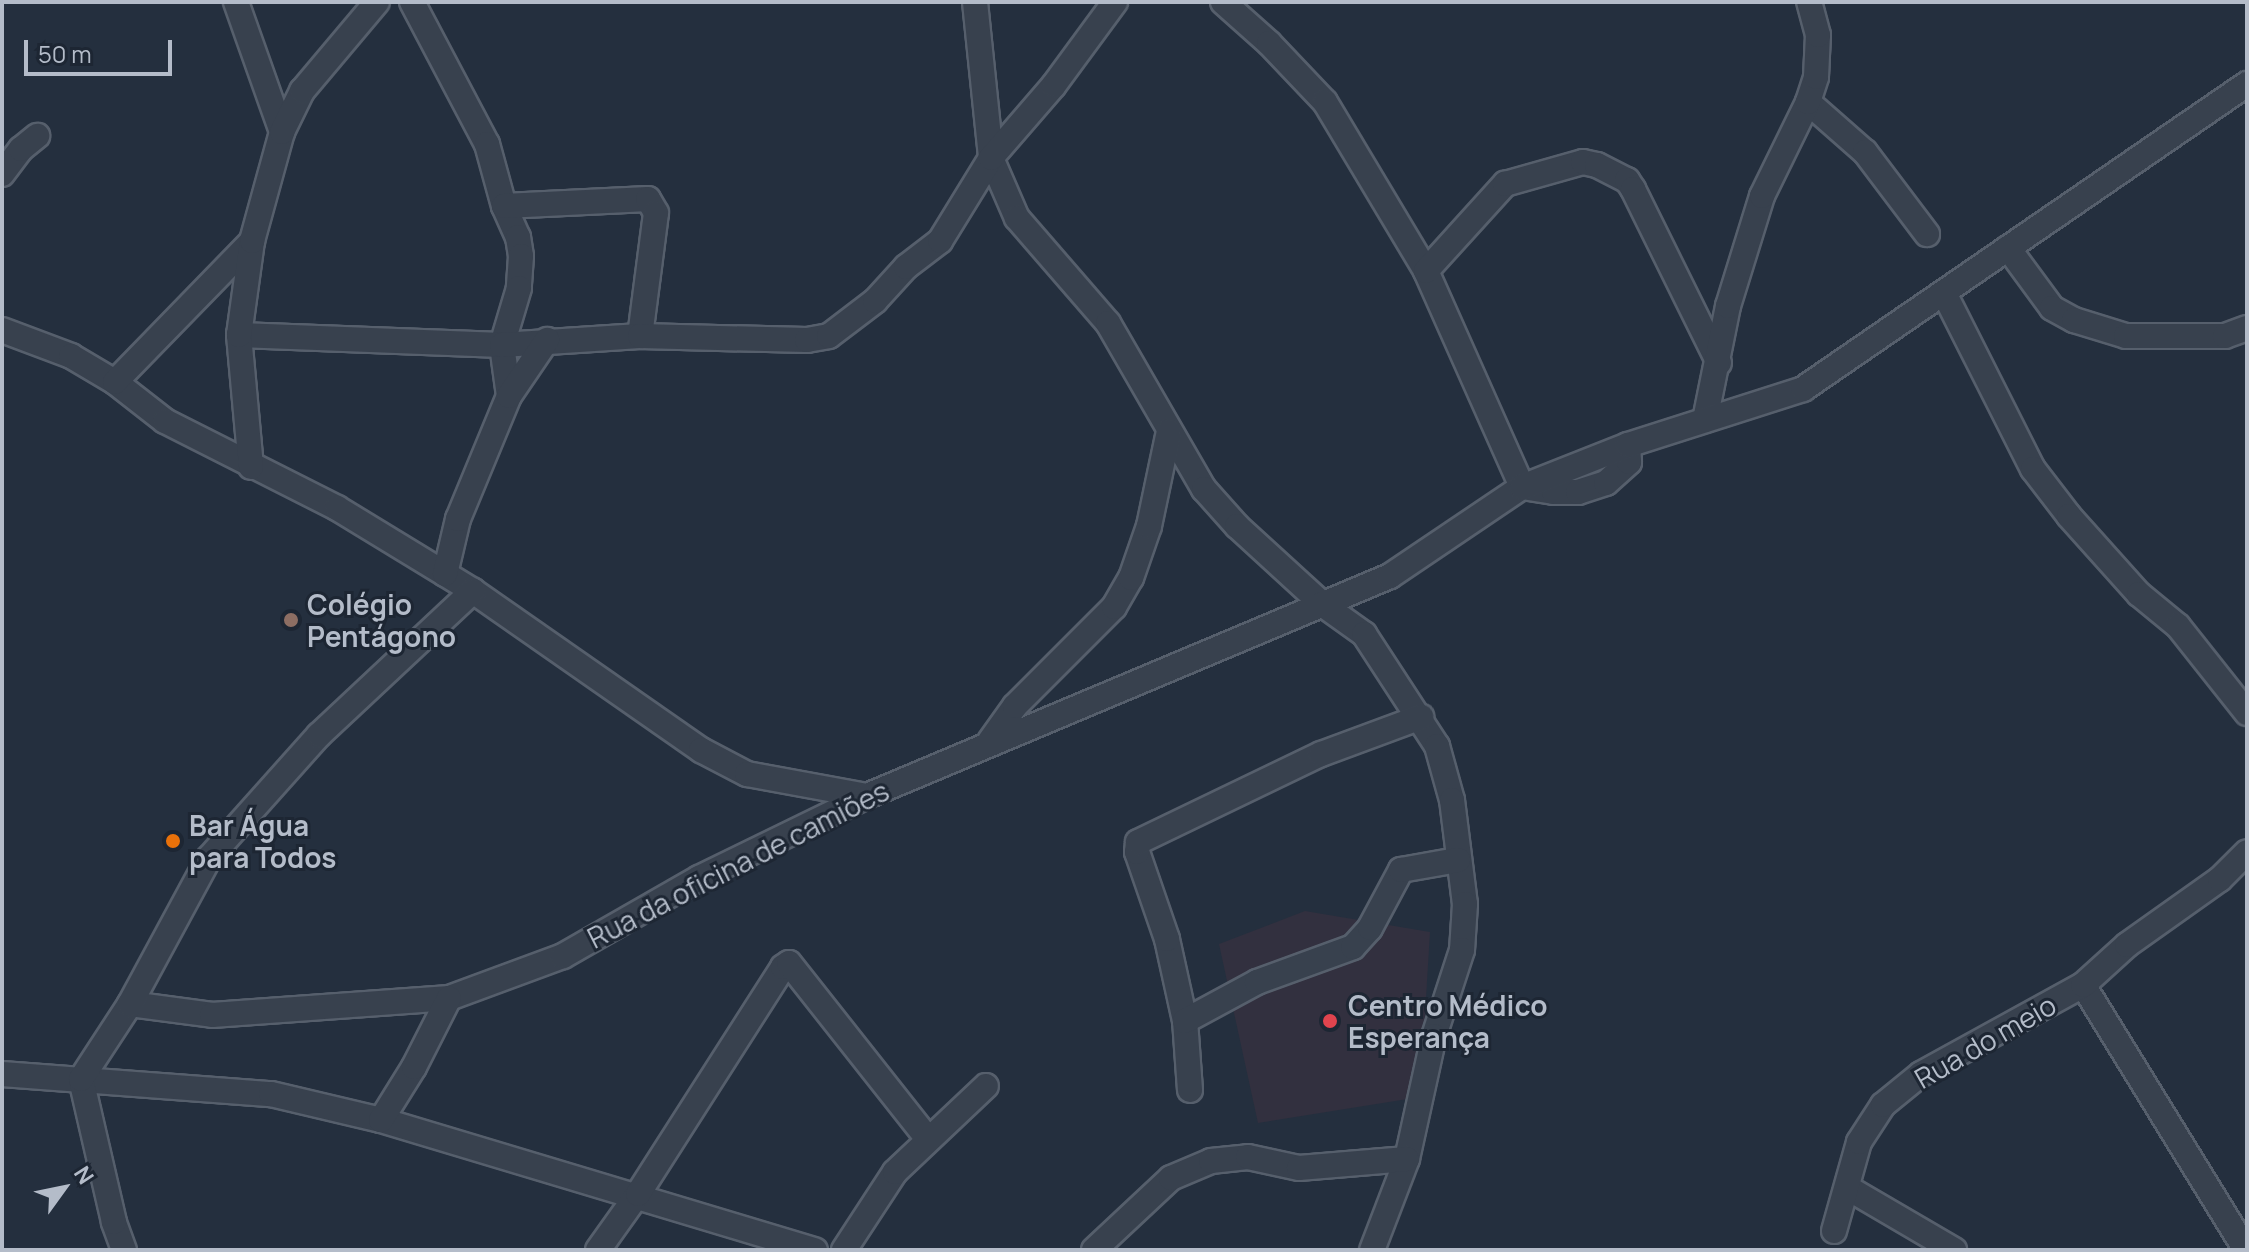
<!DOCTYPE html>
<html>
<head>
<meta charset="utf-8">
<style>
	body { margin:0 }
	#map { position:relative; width:2249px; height:1252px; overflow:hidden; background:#242f3e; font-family:Manrope,sans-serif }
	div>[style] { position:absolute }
	.medical>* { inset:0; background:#32303f }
	.roads { filter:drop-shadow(2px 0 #565f6c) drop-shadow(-2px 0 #565f6c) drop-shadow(0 2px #565f6c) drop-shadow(0 -2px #565f6c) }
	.minor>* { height:24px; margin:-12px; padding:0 12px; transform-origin:12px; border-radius:12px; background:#38414e }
	.dots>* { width:22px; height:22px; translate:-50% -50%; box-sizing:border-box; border:4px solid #1d2633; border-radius:50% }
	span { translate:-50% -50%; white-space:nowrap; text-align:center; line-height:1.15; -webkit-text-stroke:6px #1d2633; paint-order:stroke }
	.poi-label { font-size:28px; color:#b4bcc9; font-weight:700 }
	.left { translate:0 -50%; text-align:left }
	.street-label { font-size:28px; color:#b4bcc9 }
	.frame { position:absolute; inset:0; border:4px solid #b4bcc9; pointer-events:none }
	.north { position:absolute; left:24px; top:1148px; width:80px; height:80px; -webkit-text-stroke:6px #1d2633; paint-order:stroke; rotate:57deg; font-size:22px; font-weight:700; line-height:32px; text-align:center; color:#b4bcc9 }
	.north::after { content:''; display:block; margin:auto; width:28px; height:36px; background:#b4bcc9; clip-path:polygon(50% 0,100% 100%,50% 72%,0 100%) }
	.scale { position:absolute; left:24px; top:40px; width:148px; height:36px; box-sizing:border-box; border:4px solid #b4bcc9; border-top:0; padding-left:10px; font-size:24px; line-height:28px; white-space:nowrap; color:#b4bcc9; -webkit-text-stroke:6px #1d2633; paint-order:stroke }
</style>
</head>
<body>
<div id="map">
	<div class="medical">
		<div style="clip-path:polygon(1305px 911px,1430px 932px,1420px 1097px,1258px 1123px,1219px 944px)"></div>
	</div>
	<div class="roads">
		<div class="minor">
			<div style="left:236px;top:2px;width:138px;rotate:70.5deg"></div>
			<div style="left:412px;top:2px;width:161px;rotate:62.2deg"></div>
			<div style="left:487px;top:144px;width:64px;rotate:74.7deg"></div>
			<div style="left:504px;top:206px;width:34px;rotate:66deg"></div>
			<div style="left:518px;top:237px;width:19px;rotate:81deg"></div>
			<div style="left:521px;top:256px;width:32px;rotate:94deg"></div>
			<div style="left:519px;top:288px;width:59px;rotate:106.6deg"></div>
			<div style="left:502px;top:345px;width:51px;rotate:82.2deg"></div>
			<div style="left:975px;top:2px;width:157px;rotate:84.1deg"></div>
			<div style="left:991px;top:158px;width:65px;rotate:66.6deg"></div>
			<div style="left:1017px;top:218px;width:139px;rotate:49.1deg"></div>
			<div style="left:1108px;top:323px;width:192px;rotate:60deg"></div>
			<div style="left:1204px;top:489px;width:50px;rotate:48.3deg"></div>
			<div style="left:1237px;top:526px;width:115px;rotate:42.5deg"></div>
			<div style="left:1322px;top:604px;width:52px;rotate:35.5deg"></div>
			<div style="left:1364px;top:634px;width:134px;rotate:56.9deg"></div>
			<div style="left:1437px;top:746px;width:56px;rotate:74.5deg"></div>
			<div style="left:1452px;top:800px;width:105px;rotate:82.9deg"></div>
			<div style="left:1465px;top:904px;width:46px;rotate:93.7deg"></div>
			<div style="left:1462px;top:950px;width:90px;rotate:108deg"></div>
			<div style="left:1434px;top:1036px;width:126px;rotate:102.4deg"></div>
			<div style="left:1407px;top:1159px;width:97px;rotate:111deg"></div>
			<div style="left:1223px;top:2px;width:62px;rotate:41.7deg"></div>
			<div style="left:1269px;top:43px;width:81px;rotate:46.5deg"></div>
			<div style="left:1325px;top:102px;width:197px;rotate:59.1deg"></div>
			<div style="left:1426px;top:271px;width:236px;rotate:66deg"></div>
			<div style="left:1522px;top:487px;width:32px;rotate:9deg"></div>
			<div style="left:1554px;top:492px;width:24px"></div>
			<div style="left:1578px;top:492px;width:29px;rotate:-18deg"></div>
			<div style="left:1606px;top:483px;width:31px;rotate:-42deg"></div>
			<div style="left:1629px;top:462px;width:17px;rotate:-93deg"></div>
			<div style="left:1808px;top:102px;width:76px;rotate:41.3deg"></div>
			<div style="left:1865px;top:152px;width:103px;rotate:52.9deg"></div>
			<div style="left:2px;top:174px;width:31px;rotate:-53deg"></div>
			<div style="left:21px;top:149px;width:21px;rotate:-39deg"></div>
			<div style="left:504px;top:206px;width:144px;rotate:-2.8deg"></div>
			<div style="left:648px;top:199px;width:16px;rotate:60deg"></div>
			<div style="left:656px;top:213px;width:124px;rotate:97.4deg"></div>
			<div style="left:2008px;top:248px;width:74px;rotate:53.7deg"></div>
			<div style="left:2052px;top:308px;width:25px;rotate:29deg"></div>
			<div style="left:2074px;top:320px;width:54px;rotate:17.1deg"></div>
			<div style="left:2126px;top:336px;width:99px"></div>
			<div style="left:2225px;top:336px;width:23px;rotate:-20deg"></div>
			<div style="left:1426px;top:271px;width:118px;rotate:-47.8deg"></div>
			<div style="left:1505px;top:184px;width:81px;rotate:-15.8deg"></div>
			<div style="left:1583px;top:162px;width:14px;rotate:12deg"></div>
			<div style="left:1597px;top:165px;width:34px;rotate:27deg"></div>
			<div style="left:1627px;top:180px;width:11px;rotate:56deg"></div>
			<div style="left:1633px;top:189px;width:194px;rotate:63.7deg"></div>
			<div style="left:1944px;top:293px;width:197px;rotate:63.2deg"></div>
			<div style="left:2033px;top:469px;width:59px;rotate:52.5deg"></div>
			<div style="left:2069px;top:516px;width:105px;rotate:48.1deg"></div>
			<div style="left:2139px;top:594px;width:50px;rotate:39.4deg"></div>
			<div style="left:2178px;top:626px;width:111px;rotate:51.6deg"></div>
			<div style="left:2px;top:330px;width:74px;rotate:20.6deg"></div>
			<div style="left:71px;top:356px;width:51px;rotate:30.6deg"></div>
			<div style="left:115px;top:382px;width:63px;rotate:38deg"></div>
			<div style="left:165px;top:421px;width:193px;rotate:26.8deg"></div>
			<div style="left:337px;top:508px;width:159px;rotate:31.4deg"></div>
			<div style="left:473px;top:591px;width:278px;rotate:34.9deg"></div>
			<div style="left:701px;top:750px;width:52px;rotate:27.6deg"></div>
			<div style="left:747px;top:774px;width:122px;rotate:10.4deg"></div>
			<div style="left:239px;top:335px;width:263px;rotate:2.2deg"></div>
			<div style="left:502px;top:345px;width:138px;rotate:-3.7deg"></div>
			<div style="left:640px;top:336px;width:167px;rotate:1.4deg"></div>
			<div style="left:807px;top:340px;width:22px;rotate:-10deg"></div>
			<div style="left:829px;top:336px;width:58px;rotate:-37.3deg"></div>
			<div style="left:875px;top:301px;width:46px;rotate:-47.6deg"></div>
			<div style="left:906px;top:267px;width:43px;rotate:-37.4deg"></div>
			<div style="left:940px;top:241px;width:97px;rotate:-58.4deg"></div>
			<div style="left:991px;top:158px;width:96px;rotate:-49.2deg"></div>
			<div style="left:1054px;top:85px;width:103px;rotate:-53.7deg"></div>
			<div style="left:115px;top:382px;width:197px;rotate:-45.8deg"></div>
			<div style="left:1705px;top:420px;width:116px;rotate:-78.6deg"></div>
			<div style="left:1728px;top:306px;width:115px;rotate:-72.8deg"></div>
			<div style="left:1762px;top:196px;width:105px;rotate:-63.9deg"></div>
			<div style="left:1808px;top:102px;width:26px;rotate:-72deg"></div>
			<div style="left:1816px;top:77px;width:42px;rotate:-87.3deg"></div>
			<div style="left:1818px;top:35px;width:34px;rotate:-105deg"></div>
			<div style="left:251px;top:467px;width:133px;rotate:-95.2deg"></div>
			<div style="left:239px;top:335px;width:95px;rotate:-82.1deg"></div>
			<div style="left:252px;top:241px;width:113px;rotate:-74.6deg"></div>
			<div style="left:282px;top:132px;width:46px;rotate:-64deg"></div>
			<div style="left:302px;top:91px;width:116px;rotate:-49.9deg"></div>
			<div style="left:445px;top:574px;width:57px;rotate:-76.7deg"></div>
			<div style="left:458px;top:519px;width:133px;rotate:-67.5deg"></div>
			<div style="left:509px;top:396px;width:68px;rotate:-55.8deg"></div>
			<div style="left:990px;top:741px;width:43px;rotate:-54.5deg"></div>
			<div style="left:1015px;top:706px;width:140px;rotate:-45deg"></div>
			<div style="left:1114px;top:607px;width:34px;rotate:-60deg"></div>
			<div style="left:1131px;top:578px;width:55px;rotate:-70.9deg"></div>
			<div style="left:1149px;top:526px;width:97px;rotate:-78.1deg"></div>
			<div style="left:2083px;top:985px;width:311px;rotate:58.4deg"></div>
			<div style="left:130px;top:1004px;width:83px;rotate:7.6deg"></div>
			<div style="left:212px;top:1015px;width:238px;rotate:-4.1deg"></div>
			<div style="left:449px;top:998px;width:121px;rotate:-20.2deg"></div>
			<div style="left:563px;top:956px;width:157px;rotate:-29.8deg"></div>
			<div style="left:699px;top:878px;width:187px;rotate:-26deg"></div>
			<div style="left:867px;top:796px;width:567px;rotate:-22.81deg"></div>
			<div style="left:1390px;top:576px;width:159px;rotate:-34deg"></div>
			<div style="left:1522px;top:487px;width:114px;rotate:-21.6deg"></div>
			<div style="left:1628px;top:445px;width:184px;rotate:-17.7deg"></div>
			<div style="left:1803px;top:389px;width:539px;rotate:-34.49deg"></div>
			<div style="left:1185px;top:1021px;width:84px;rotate:-102.4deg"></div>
			<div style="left:1167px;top:939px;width:92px;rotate:-109deg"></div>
			<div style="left:1137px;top:852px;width:10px;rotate:-84deg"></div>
			<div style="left:1138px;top:842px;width:203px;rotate:-25.7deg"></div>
			<div style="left:1321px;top:754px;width:107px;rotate:-20.3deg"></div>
			<div style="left:2px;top:1074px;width:270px;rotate:4.3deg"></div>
			<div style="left:271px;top:1094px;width:113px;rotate:13.3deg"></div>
			<div style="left:381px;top:1120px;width:453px;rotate:16.7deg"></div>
			<div style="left:1190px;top:1090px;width:69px;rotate:-94.1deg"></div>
			<div style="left:1185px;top:1021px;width:82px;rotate:-28.4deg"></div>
			<div style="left:1257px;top:982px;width:102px;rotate:-20deg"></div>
			<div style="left:1353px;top:947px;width:25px;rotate:-48deg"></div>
			<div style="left:1370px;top:928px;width:66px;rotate:-61.9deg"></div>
			<div style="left:1401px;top:870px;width:58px;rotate:-10deg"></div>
			<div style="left:381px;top:1120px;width:62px;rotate:-58.1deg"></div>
			<div style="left:414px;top:1067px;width:77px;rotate:-63.1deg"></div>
			<div style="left:1848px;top:1188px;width:123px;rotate:30.3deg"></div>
			<div style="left:1834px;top:1231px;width:92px;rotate:-74.3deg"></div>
			<div style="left:1859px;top:1142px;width:44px;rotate:-57deg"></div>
			<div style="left:1883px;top:1105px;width:49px;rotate:-39.2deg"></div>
			<div style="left:1921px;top:1074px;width:185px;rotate:-28.8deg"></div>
			<div style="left:2083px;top:985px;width:59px;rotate:-42.3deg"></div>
			<div style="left:2127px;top:945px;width:114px;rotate:-35.4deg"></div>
			<div style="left:2220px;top:879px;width:38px;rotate:-45deg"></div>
			<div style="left:124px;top:1250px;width:30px;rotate:-110deg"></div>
			<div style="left:114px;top:1222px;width:147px;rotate:-103deg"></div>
			<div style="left:81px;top:1079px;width:90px;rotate:-56.8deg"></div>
			<div style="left:130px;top:1004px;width:166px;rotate:-61.6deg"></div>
			<div style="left:209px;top:858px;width:165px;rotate:-48.2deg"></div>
			<div style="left:319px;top:735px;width:211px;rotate:-43.1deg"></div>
			<div style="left:598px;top:1250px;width:69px;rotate:-54.5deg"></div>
			<div style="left:638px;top:1194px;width:269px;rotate:-57.4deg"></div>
			<div style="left:783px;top:967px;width:7px;rotate:-34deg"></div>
			<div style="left:789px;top:963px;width:223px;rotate:51.7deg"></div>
			<div style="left:844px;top:1250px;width:93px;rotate:-56.8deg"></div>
			<div style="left:895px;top:1172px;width:125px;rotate:-43.4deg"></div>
			<div style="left:1094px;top:1250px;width:105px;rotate:-43.1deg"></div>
			<div style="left:1171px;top:1178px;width:43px;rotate:-23deg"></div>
			<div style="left:1211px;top:1161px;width:37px;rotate:-6deg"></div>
			<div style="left:1248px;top:1157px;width:52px;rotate:12.2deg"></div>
			<div style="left:1299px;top:1168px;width:108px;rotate:-4.8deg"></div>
		</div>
	</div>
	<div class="dots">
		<div style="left:291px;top:620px;background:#8d6e63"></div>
		<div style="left:173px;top:841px;background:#e8710a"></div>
		<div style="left:1330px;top:1021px;background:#e0444e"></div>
	</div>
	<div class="poi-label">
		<span class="left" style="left:307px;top:620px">Colégio<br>Pentágono</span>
		<span class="left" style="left:189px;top:841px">Bar Água<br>para Todos</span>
		<span class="left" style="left:1348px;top:1021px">Centro Médico<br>Esperança</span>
	</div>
	<div class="street-label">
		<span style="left:738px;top:864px;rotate:-27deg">Rua da oficina de camiões</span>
		<span style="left:1985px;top:1041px;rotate:-30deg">Rua do meio</span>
	</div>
	<div class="frame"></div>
	<div class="north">N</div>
	<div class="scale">50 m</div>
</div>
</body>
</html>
